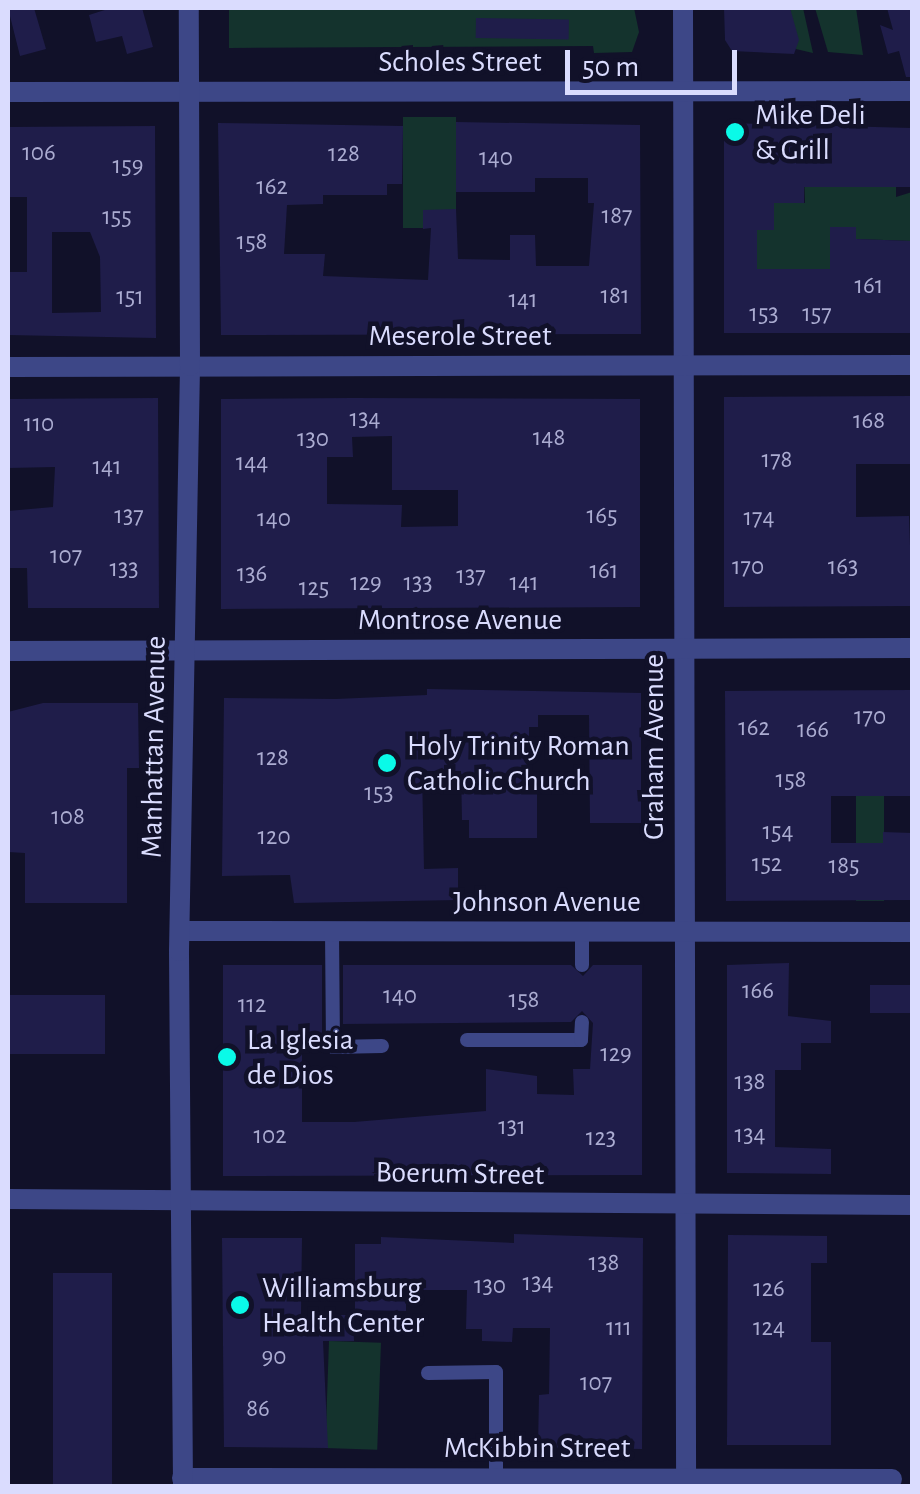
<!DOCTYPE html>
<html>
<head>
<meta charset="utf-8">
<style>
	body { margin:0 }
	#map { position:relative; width:920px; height:1494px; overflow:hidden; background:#111129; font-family:"Alegreya Sans",sans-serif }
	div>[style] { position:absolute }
	.green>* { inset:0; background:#14332d; transform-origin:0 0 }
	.building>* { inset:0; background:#1f1d4a; transform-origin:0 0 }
	.lane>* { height:14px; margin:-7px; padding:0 7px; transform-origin:7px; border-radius:7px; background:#3d4787 }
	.street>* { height:20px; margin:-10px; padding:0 10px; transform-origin:10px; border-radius:10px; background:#3d4787 }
	.dots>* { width:28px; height:28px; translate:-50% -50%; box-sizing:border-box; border:5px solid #111129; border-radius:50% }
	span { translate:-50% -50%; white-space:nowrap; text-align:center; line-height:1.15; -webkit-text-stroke:9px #111129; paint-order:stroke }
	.number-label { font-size:25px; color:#abacd1 }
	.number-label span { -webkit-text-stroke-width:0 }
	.street-label { font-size:30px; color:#dadcfe }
	.poi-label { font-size:30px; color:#dadcfe }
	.left { translate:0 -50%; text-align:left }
	.frame { position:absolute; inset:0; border:10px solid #dadcfe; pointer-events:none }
	.scale { position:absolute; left:565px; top:50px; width:172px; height:45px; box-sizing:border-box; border:5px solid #dadcfe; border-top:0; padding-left:12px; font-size:30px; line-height:35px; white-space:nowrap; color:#dadcfe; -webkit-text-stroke:8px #111129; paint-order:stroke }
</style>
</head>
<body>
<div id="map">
	<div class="green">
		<div style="clip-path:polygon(229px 8px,634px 8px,639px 32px,632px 52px,594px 53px,593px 46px,229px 48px)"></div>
		<div style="clip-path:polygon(790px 8px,803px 8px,813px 53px,796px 49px)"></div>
		<div style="clip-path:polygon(815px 8px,856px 8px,863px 55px,828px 52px)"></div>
		<div style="left:403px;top:117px;width:53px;height:111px"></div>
		<div style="clip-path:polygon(804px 171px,896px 183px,896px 197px,912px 192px,912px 241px,856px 239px,855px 227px,830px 227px,830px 293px,750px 282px,757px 253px,750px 230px,774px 230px,774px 203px,805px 203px)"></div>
		<div style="left:856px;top:796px;width:28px;height:105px"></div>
		<div style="left:329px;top:1341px;width:52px;height:107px;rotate:2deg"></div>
	</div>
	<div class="building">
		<div style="clip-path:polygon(8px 8px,34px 8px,46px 49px,20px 56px)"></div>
		<div style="clip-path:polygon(111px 8px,142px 8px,153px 47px,127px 54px,122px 36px,96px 42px,89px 15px)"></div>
		<div style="clip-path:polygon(724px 8px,790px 8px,799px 40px,794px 54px,732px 51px,725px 40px)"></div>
		<div style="clip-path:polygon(887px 8px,912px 8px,912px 77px,906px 77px,899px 51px,888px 54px,880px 25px,893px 30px)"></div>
		<div style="left:476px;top:18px;width:93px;height:20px;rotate:1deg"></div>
		<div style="clip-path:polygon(456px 122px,640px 125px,641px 334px,221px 335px,218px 123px,403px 126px,402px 184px,387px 184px,387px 195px,323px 195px,323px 204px,287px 205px,284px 254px,325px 254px,323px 276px,428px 280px,431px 228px,423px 229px,423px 210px,456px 209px,458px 259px,510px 260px,510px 235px,535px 235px,536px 266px,589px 266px,594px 203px,588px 203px,588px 178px,535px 178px,535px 192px,456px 192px)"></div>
		<div style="clip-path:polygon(724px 123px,912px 128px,912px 187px,804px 187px,804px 203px,774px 203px,774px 230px,757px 230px,757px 269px,830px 269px,830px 227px,856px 227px,856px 239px,912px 241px,912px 333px,724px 333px)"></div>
		<div style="clip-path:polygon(evenodd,155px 126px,156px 338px,8px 335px,8px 272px,27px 272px,27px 197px,8px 197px,8px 127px,155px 126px,52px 232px,90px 232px,100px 257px,101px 312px,52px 313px,52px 232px)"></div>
		<div style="clip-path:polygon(912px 396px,912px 464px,856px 464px,856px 517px,909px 516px,912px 606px,724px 607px,724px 397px)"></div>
		<div style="clip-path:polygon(158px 398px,159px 608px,28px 608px,27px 568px,8px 568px,8px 511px,53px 507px,55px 467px,8px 468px,8px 399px)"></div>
		<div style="clip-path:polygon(evenodd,352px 398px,640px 399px,640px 607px,221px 609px,221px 399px,352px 398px,392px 436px,392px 490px,458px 490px,458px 526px,401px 527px,402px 505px,327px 504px,327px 457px,353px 457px,352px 437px,392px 436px)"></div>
		<div style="clip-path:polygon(427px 689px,641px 693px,641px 823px,590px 823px,589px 715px,538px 715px,538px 727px,529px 727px,529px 790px,537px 790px,537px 838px,469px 838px,469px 820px,462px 820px,461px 771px,422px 771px,424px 869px,458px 868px,458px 900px,294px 903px,290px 875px,222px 876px,224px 698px,336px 699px,427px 695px)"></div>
		<div style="clip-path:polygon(912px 690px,912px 796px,831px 796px,831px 843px,883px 843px,883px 832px,912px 833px,912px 900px,726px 901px,725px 691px)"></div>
		<div style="clip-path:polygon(43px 703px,138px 703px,139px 768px,127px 768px,127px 903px,25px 903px,25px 853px,8px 852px,8px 712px)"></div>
		<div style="clip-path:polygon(789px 963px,788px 1016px,831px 1021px,831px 1043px,801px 1043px,801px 1070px,775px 1070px,775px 1147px,831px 1149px,831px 1174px,727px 1173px,727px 965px)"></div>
		<div style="clip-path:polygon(223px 965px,322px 965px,322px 1044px,302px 1044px,302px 1122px,354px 1122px,486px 1111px,486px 1069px,537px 1076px,537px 1094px,574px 1095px,573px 1069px,590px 1069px,593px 1023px,582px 1011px,571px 1022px,343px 1024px,343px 965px,571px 965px,583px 976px,593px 965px,642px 965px,642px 1175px,223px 1176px)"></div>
		<div style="left:870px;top:985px;width:42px;height:28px"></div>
		<div style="left:8px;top:995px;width:97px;height:59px"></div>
		<div style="clip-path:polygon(514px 1234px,643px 1238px,642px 1449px,538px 1447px,539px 1395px,549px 1394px,550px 1328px,513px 1328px,512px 1342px,482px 1341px,482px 1329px,466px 1329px,467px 1290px,406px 1290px,406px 1311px,355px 1310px,355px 1244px,381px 1244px,381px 1237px,514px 1243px)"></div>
		<div style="clip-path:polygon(728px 1235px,827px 1236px,827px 1263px,811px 1263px,811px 1342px,831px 1342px,831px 1445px,727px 1445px)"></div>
		<div style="clip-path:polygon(222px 1238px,302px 1238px,301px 1315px,353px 1315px,354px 1341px,323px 1341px,328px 1448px,224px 1447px)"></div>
		<div style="left:112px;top:1273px;width:213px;height:59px;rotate:90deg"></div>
	</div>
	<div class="lane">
		<div style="left:332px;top:932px;width:115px;rotate:89.5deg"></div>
		<div style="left:333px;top:1047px;width:49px;rotate:-1.2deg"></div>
		<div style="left:582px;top:965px;width:33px;rotate:-90deg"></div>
		<div style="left:467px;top:1040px;width:114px"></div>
		<div style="left:581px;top:1040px;width:18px;rotate:-87deg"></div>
		<div style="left:428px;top:1373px;width:68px;rotate:-0.8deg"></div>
		<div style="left:496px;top:1372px;width:106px;rotate:90deg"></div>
	</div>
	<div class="street">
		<div style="left:683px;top:8px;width:1478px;rotate:89.88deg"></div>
		<div style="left:8px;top:92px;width:904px;rotate:-0.06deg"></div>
		<div style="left:8px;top:367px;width:904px;rotate:-0.13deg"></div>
		<div style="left:8px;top:651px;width:904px;rotate:-0.19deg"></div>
		<div style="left:181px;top:931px;width:731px;rotate:0.08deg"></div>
		<div style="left:8px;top:1199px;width:904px;rotate:0.38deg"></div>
		<div style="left:182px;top:1478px;width:710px;rotate:0.08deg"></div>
		<div style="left:183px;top:1486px;width:535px;rotate:-90.43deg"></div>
		<div style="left:179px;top:951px;width:585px;rotate:-88.92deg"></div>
		<div style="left:190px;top:366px;width:358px;rotate:-90.2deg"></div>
	</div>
	<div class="dots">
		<div style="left:735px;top:132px;background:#0afae8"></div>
		<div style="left:387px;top:763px;background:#0afae8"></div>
		<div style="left:227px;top:1057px;background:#0afae8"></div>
		<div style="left:240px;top:1305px;background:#0afae8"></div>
	</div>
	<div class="number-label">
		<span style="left:39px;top:153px">106</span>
		<span style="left:344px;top:154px">128</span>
		<span style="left:496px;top:158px">140</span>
		<span style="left:128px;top:166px">159</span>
		<span style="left:272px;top:187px">162</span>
		<span style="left:617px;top:216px">187</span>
		<span style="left:117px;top:217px">155</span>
		<span style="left:252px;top:242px">158</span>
		<span style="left:869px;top:286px">161</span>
		<span style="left:615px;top:296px">181</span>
		<span style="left:130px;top:297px">151</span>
		<span style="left:523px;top:300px">141</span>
		<span style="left:764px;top:314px">153</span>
		<span style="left:817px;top:314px">157</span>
		<span style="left:365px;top:419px">134</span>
		<span style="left:869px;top:421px">168</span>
		<span style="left:39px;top:424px">110</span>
		<span style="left:549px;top:438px">148</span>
		<span style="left:313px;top:439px">130</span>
		<span style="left:777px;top:460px">178</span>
		<span style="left:252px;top:463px">144</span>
		<span style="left:107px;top:467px">141</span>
		<span style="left:129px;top:516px">137</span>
		<span style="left:602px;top:516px">165</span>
		<span style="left:759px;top:518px">174</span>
		<span style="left:274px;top:519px">140</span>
		<span style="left:66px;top:556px">107</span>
		<span style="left:748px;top:567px">170</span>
		<span style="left:843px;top:567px">163</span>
		<span style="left:124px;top:569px">133</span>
		<span style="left:604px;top:571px">161</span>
		<span style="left:252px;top:574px">136</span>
		<span style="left:471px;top:576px">137</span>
		<span style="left:366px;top:583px">129</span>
		<span style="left:418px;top:583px">133</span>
		<span style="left:524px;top:583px">141</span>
		<span style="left:314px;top:588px">125</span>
		<span style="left:870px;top:717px">170</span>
		<span style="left:754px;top:728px">162</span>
		<span style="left:813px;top:730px">166</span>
		<span style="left:273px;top:758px">128</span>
		<span style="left:791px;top:780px">158</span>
		<span style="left:379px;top:793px">153</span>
		<span style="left:68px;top:817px">108</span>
		<span style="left:778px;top:832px">154</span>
		<span style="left:274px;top:837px">120</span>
		<span style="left:767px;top:864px">152</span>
		<span style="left:844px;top:866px">185</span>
		<span style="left:758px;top:991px">166</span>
		<span style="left:400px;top:996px">140</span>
		<span style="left:524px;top:1000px">158</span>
		<span style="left:252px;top:1005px">112</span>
		<span style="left:616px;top:1054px">129</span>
		<span style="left:750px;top:1082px">138</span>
		<span style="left:512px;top:1127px">131</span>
		<span style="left:750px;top:1135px">134</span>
		<span style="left:270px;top:1136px">102</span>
		<span style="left:601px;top:1138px">123</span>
		<span style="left:604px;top:1263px">138</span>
		<span style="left:538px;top:1283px">134</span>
		<span style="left:490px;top:1286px">130</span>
		<span style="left:769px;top:1289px">126</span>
		<span style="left:619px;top:1328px">111</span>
		<span style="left:769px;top:1328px">124</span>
		<span style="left:274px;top:1357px">90</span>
		<span style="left:596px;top:1383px">107</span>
		<span style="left:258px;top:1409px">86</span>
	</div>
	<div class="street-label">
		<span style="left:460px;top:62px">Scholes Street</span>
		<span style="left:460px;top:336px">Meserole Street</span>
		<span style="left:460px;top:620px">Montrose Avenue</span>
		<span style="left:154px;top:747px;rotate:-89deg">Manhattan Avenue</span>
		<span style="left:654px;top:747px;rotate:-90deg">Graham Avenue</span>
		<span style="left:547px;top:902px">Johnson Avenue</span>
		<span style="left:460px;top:1174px;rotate:1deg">Boerum Street</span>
		<span style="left:537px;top:1448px">McKibbin Street</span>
	</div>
	<div class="poi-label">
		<span class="left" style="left:755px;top:132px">Mike Deli<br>&amp; Grill</span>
		<span class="left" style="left:407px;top:763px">Holy Trinity Roman<br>Catholic Church</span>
		<span class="left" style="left:247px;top:1057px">La Iglesia<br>de Dios</span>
		<span class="left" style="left:262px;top:1305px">Williamsburg<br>Health Center</span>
	</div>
	<div class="frame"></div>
	<div class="scale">50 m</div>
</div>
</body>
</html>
